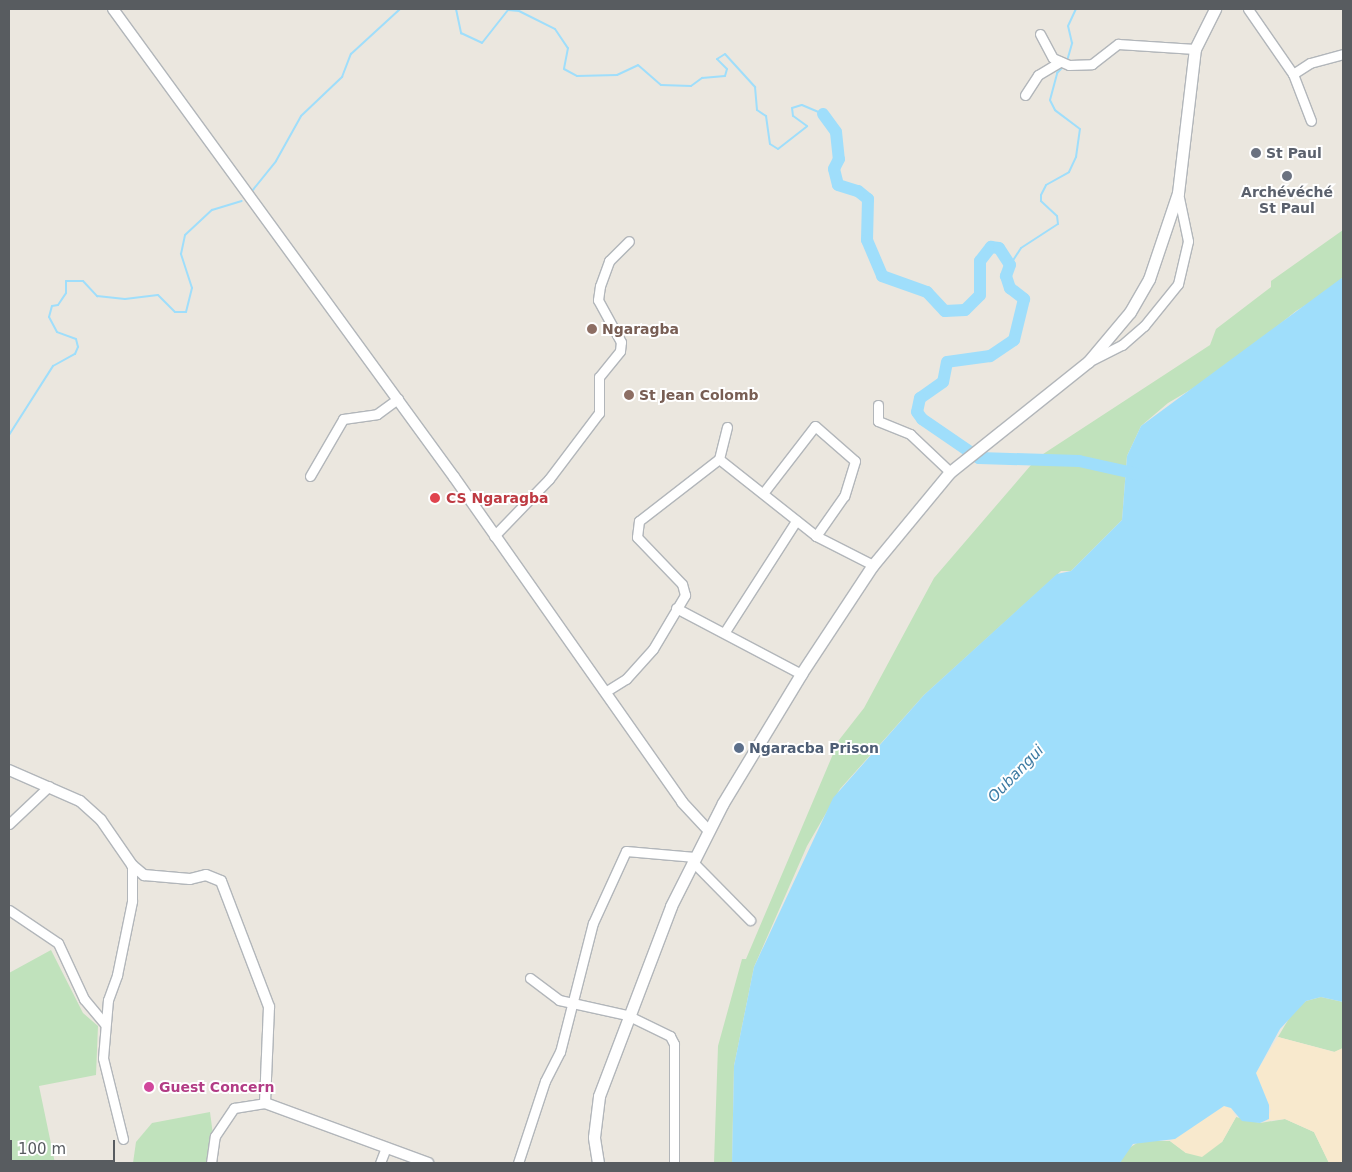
<!DOCTYPE html>
<html>
<head>
<meta charset="utf-8">
<style>
	body { margin:0 }
	#map { position:relative; width:1352px; height:1172px; overflow:hidden; background:#ebe7df; font-family:"DejaVu Sans",sans-serif }
	div>[style] { position:absolute }
	.green>* { inset:0; background:#c0e2bc }
	.sand>* { inset:0; background:#f8e9cd }
	.water>* { inset:0; background:#9fdefb }
	.stream>* { height:2px; margin:-1px; padding:0 1px; transform-origin:1px; border-radius:1px; background:#9fdefb }
	.river>* { height:12px; margin:-6px; padding:0 6px; transform-origin:6px; border-radius:6px; background:#9fdefb }
	.roads { filter:drop-shadow(1px 0 #b2b6ba) drop-shadow(-1px 0 #b2b6ba) drop-shadow(0 1px #b2b6ba) drop-shadow(0 -1px #b2b6ba) }
	.minor>* { height:9px; margin:-4.5px; padding:0 4.5px; transform-origin:4.5px; border-radius:4.5px; background:#fff }
	.tertiary>* { height:10px; margin:-5px; padding:0 5px; transform-origin:5px; border-radius:5px; background:#fff }
	.secondary>* { height:11px; margin:-5.5px; padding:0 5.5px; transform-origin:5.5px; border-radius:5.5px; background:#fff }
	.dots>* { width:14px; height:14px; translate:-50% -50%; box-sizing:border-box; border:2px solid #fff; border-radius:50% }
	span { translate:-50% -50%; white-space:nowrap; text-align:center; line-height:1.15; -webkit-text-stroke:4px #fff; paint-order:stroke }
	.worship-label { font-size:14px; color:#5b616d; font-weight:700 }
	.left { translate:0 -50%; text-align:left }
	.education-label { font-size:14px; color:#785e54; font-weight:700 }
	.health-label { font-size:14px; color:#be3a42; font-weight:700 }
	.service-label { font-size:14px; color:#4e5e75; font-weight:700 }
	.hotel-label { font-size:14px; color:#b23c85; font-weight:700 }
	.water-label { font-size:15px; color:#3c7aa2; font-style:italic }
	.frame { position:absolute; inset:0; border:10px solid #585c60; pointer-events:none }
	.scale { position:absolute; left:10px; top:1140px; width:105px; height:22px; box-sizing:border-box; border:2px solid #585c60; border-top:0; padding-left:6px; font-size:15px; line-height:18px; white-space:nowrap; color:#585c60; -webkit-text-stroke:4px #fff; paint-order:stroke }
</style>
</head>
<body>
<div id="map">
	<div class="green">
		<div style="clip-path:polygon(1343px 230px,1343px 277px,1334px 288px,1296px 311px,1219px 373px,1168px 403px,1141px 426px,1127px 456px,1122px 520px,1071px 571px,1061px 571px,924px 695px,840px 789px,807px 846px,754px 967px,734px 1066px,732px 1163px,714px 1163px,718px 1046px,742px 959px,746px 959px,839px 740px,864px 708px,934px 578px,1037px 458px,1210px 345px,1216px 329px,1271px 287px,1271px 281px)"></div>
		<div style="clip-path:polygon(51px 950px,83px 1013px,98px 1026px,96px 1075px,39px 1086px,55px 1163px,9px 1163px,9px 973px)"></div>
		<div style="clip-path:polygon(1321px 997px,1343px 1002px,1343px 1048px,1335px 1052px,1278px 1037px,1294px 1010px,1306px 1001px)"></div>
		<div style="clip-path:polygon(210px 1112px,213px 1135px,208px 1163px,133px 1163px,136px 1142px,152px 1123px)"></div>
		<div style="clip-path:polygon(1236px 1117px,1260px 1123px,1285px 1119px,1314px 1132px,1329px 1163px,1120px 1163px,1126px 1150px,1140px 1141px,1170px 1141px,1186px 1153px,1222px 1142px)"></div>
	</div>
	<div class="sand">
		<div style="clip-path:polygon(1278px 1037px,1334px 1052px,1343px 1048px,1343px 1163px,1329px 1163px,1314px 1132px,1285px 1119px,1266px 1121px,1271px 1110px,1256px 1073px)"></div>
		<div style="clip-path:polygon(1224px 1106px,1231px 1108px,1236px 1117px,1222px 1142px,1202px 1157px,1186px 1153px,1170px 1141px)"></div>
	</div>
	<div class="water">
		<div style="clip-path:polygon(1343px 277px,1343px 1002px,1321px 997px,1306px 1001px,1280px 1029px,1256px 1073px,1269px 1105px,1269px 1119px,1260px 1123px,1242px 1121px,1231px 1108px,1224px 1106px,1175px 1139px,1133px 1144px,1120px 1163px,732px 1163px,734px 1066px,754px 967px,833px 798px,924px 695px,1057px 574px,1071px 571px,1122px 520px,1127px 456px,1141px 426px)"></div>
	</div>
	<div class="stream">
		<div style="left:456px;top:9px;width:25px;rotate:78deg"></div>
		<div style="left:461px;top:33px;width:23px;rotate:25deg"></div>
		<div style="left:482px;top:43px;width:42px;rotate:-51.8deg"></div>
		<div style="left:508px;top:10px;width:11px;rotate:5deg"></div>
		<div style="left:519px;top:11px;width:40px;rotate:26.6deg"></div>
		<div style="left:555px;top:29px;width:23px;rotate:56deg"></div>
		<div style="left:568px;top:48px;width:21px;rotate:101deg"></div>
		<div style="left:564px;top:69px;width:15px;rotate:28deg"></div>
		<div style="left:577px;top:76px;width:40px;rotate:-1.4deg"></div>
		<div style="left:617px;top:75px;width:23px;rotate:-25deg"></div>
		<div style="left:638px;top:65px;width:30px;rotate:41deg"></div>
		<div style="left:661px;top:85px;width:30px;rotate:2deg"></div>
		<div style="left:691px;top:86px;width:14px;rotate:-36deg"></div>
		<div style="left:702px;top:78px;width:23px;rotate:-5deg"></div>
		<div style="left:725px;top:76px;width:7px;rotate:-74deg"></div>
		<div style="left:727px;top:69px;width:14px;rotate:-135deg"></div>
		<div style="left:717px;top:59px;width:9px;rotate:-32deg"></div>
		<div style="left:725px;top:54px;width:45px;rotate:47.7deg"></div>
		<div style="left:755px;top:87px;width:23px;rotate:85deg"></div>
		<div style="left:757px;top:110px;width:11px;rotate:34deg"></div>
		<div style="left:766px;top:116px;width:28px;rotate:82deg"></div>
		<div style="left:770px;top:144px;width:9px;rotate:32deg"></div>
		<div style="left:778px;top:149px;width:37px;rotate:-38deg"></div>
		<div style="left:807px;top:126px;width:17px;rotate:-144deg"></div>
		<div style="left:793px;top:116px;width:8px;rotate:-97deg"></div>
		<div style="left:792px;top:108px;width:10px;rotate:-17deg"></div>
		<div style="left:802px;top:105px;width:23px;rotate:23deg"></div>
		<div style="left:1067px;top:61px;width:19px;rotate:-74deg"></div>
		<div style="left:1072px;top:43px;width:17px;rotate:-103deg"></div>
		<div style="left:1068px;top:26px;width:19px;rotate:-65deg"></div>
		<div style="left:252px;top:191px;width:38px;rotate:-51deg"></div>
		<div style="left:276px;top:161px;width:51px;rotate:-60.9deg"></div>
		<div style="left:301px;top:116px;width:57px;rotate:-43.6deg"></div>
		<div style="left:342px;top:77px;width:25px;rotate:-69deg"></div>
		<div style="left:351px;top:54px;width:67px;rotate:-42.6deg"></div>
		<div style="left:1010px;top:265px;width:20px;rotate:-57deg"></div>
		<div style="left:1021px;top:248px;width:44px;rotate:-33deg"></div>
		<div style="left:1058px;top:224px;width:8px;rotate:-97deg"></div>
		<div style="left:1057px;top:216px;width:22px;rotate:-137deg"></div>
		<div style="left:1041px;top:201px;width:6px;rotate:-90deg"></div>
		<div style="left:1041px;top:195px;width:11px;rotate:-63deg"></div>
		<div style="left:1046px;top:185px;width:26px;rotate:-29deg"></div>
		<div style="left:1069px;top:172px;width:17px;rotate:-65deg"></div>
		<div style="left:1076px;top:157px;width:28px;rotate:-82deg"></div>
		<div style="left:1080px;top:129px;width:31px;rotate:-143deg"></div>
		<div style="left:1055px;top:110px;width:11px;rotate:-117deg"></div>
		<div style="left:1050px;top:100px;width:28px;rotate:-75deg"></div>
		<div style="left:1057px;top:73px;width:8px;rotate:-45deg"></div>
		<div style="left:9px;top:435px;width:82px;rotate:-57.5deg"></div>
		<div style="left:53px;top:366px;width:25px;rotate:-29deg"></div>
		<div style="left:75px;top:354px;width:8px;rotate:-67deg"></div>
		<div style="left:78px;top:347px;width:8px;rotate:-104deg"></div>
		<div style="left:76px;top:339px;width:20px;rotate:-160deg"></div>
		<div style="left:57px;top:332px;width:17px;rotate:-118deg"></div>
		<div style="left:49px;top:317px;width:11px;rotate:-75deg"></div>
		<div style="left:52px;top:306px;width:6px;rotate:-9deg"></div>
		<div style="left:58px;top:305px;width:14px;rotate:-56deg"></div>
		<div style="left:66px;top:293px;width:12px;rotate:-90deg"></div>
		<div style="left:66px;top:281px;width:17px"></div>
		<div style="left:83px;top:281px;width:21px;rotate:47deg"></div>
		<div style="left:97px;top:296px;width:28px;rotate:6deg"></div>
		<div style="left:125px;top:299px;width:33px;rotate:-7deg"></div>
		<div style="left:158px;top:295px;width:24px;rotate:45deg"></div>
		<div style="left:175px;top:312px;width:11px"></div>
		<div style="left:186px;top:312px;width:25px;rotate:-76deg"></div>
		<div style="left:192px;top:288px;width:36px;rotate:-108deg"></div>
		<div style="left:181px;top:254px;width:19px;rotate:-78deg"></div>
		<div style="left:185px;top:235px;width:37px;rotate:-43deg"></div>
		<div style="left:212px;top:210px;width:31px;rotate:-17deg"></div>
	</div>
	<div class="river">
		<div style="left:823px;top:114px;width:22px;rotate:54deg"></div>
		<div style="left:836px;top:132px;width:27px;rotate:84deg"></div>
		<div style="left:839px;top:159px;width:11px;rotate:117deg"></div>
		<div style="left:834px;top:169px;width:16px;rotate:76deg"></div>
		<div style="left:838px;top:185px;width:21px;rotate:17deg"></div>
		<div style="left:858px;top:191px;width:13px;rotate:39deg"></div>
		<div style="left:868px;top:199px;width:41px;rotate:91.4deg"></div>
		<div style="left:867px;top:240px;width:39px;rotate:67deg"></div>
		<div style="left:882px;top:276px;width:48px;rotate:19.6deg"></div>
		<div style="left:927px;top:292px;width:26px;rotate:47deg"></div>
		<div style="left:945px;top:311px;width:20px;rotate:-3deg"></div>
		<div style="left:965px;top:310px;width:21px;rotate:-45deg"></div>
		<div style="left:980px;top:295px;width:34px;rotate:-90deg"></div>
		<div style="left:980px;top:261px;width:18px;rotate:-52deg"></div>
		<div style="left:991px;top:247px;width:8px;rotate:7deg"></div>
		<div style="left:999px;top:248px;width:20px;rotate:57deg"></div>
		<div style="left:1010px;top:265px;width:12px;rotate:110deg"></div>
		<div style="left:1006px;top:276px;width:13px;rotate:72deg"></div>
		<div style="left:1010px;top:288px;width:18px;rotate:38deg"></div>
		<div style="left:1024px;top:299px;width:42px;rotate:103.7deg"></div>
		<div style="left:1014px;top:340px;width:29px;rotate:146deg"></div>
		<div style="left:990px;top:356px;width:43px;rotate:172.1deg"></div>
		<div style="left:947px;top:362px;width:20px;rotate:101deg"></div>
		<div style="left:943px;top:382px;width:28px;rotate:145deg"></div>
		<div style="left:920px;top:398px;width:14px;rotate:102deg"></div>
		<div style="left:917px;top:412px;width:9px;rotate:54deg"></div>
		<div style="left:922px;top:419px;width:69px;rotate:34.4deg"></div>
		<div style="left:979px;top:458px;width:100px;rotate:1.7deg"></div>
		<div style="left:1079px;top:461px;width:65px;rotate:12.5deg"></div>
	</div>
	<div class="roads">
		<div class="minor">
			<div style="left:1248px;top:9px;width:79px;rotate:55.3deg"></div>
			<div style="left:1293px;top:74px;width:50px;rotate:69deg"></div>
			<div style="left:1040px;top:34px;width:27px;rotate:62deg"></div>
			<div style="left:1053px;top:58px;width:17px;rotate:24deg"></div>
			<div style="left:1069px;top:65px;width:23px;rotate:-2deg"></div>
			<div style="left:1092px;top:64px;width:33px;rotate:-38deg"></div>
			<div style="left:1118px;top:44px;width:77px;rotate:3.7deg"></div>
			<div style="left:1293px;top:74px;width:20px;rotate:-33deg"></div>
			<div style="left:1310px;top:63px;width:34px;rotate:-15deg"></div>
			<div style="left:1025px;top:95px;width:24px;rotate:-57deg"></div>
			<div style="left:1038px;top:75px;width:26px;rotate:-31deg"></div>
			<div style="left:1090px;top:361px;width:36px;rotate:-27deg"></div>
			<div style="left:1122px;top:345px;width:29px;rotate:-41deg"></div>
			<div style="left:1144px;top:326px;width:54px;rotate:-51deg"></div>
			<div style="left:1178px;top:284px;width:44px;rotate:-76.9deg"></div>
			<div style="left:1188px;top:241px;width:49px;rotate:-101.8deg"></div>
			<div style="left:878px;top:405px;width:16px;rotate:90deg"></div>
			<div style="left:878px;top:421px;width:35px;rotate:22deg"></div>
			<div style="left:910px;top:434px;width:55px;rotate:43.5deg"></div>
			<div style="left:719px;top:459px;width:124px;rotate:38.4deg"></div>
			<div style="left:816px;top:536px;width:64px;rotate:27deg"></div>
			<div style="left:310px;top:476px;width:66px;rotate:-59.9deg"></div>
			<div style="left:343px;top:419px;width:34px;rotate:-8deg"></div>
			<div style="left:377px;top:414px;width:26px;rotate:-36deg"></div>
			<div style="left:764px;top:492px;width:83px;rotate:-52.3deg"></div>
			<div style="left:815px;top:426px;width:53px;rotate:41.2deg"></div>
			<div style="left:855px;top:461px;width:37px;rotate:107deg"></div>
			<div style="left:844px;top:496px;width:49px;rotate:125deg"></div>
			<div style="left:494px;top:536px;width:79px;rotate:-46deg"></div>
			<div style="left:549px;top:479px;width:83px;rotate:-52.9deg"></div>
			<div style="left:599px;top:413px;width:36px;rotate:-90deg"></div>
			<div style="left:599px;top:377px;width:33px;rotate:-51deg"></div>
			<div style="left:620px;top:351px;width:9px;rotate:-84deg"></div>
			<div style="left:621px;top:342px;width:48px;rotate:-118.7deg"></div>
			<div style="left:598px;top:300px;width:14px;rotate:-82deg"></div>
			<div style="left:600px;top:286px;width:27px;rotate:-70deg"></div>
			<div style="left:609px;top:261px;width:28px;rotate:-45deg"></div>
			<div style="left:676px;top:608px;width:141px;rotate:27.8deg"></div>
			<div style="left:726px;top:630px;width:130px;rotate:-57.3deg"></div>
			<div style="left:605px;top:692px;width:25px;rotate:-32deg"></div>
			<div style="left:626px;top:679px;width:40px;rotate:-48deg"></div>
			<div style="left:653px;top:649px;width:63px;rotate:-59.3deg"></div>
			<div style="left:685px;top:595px;width:11px;rotate:-105deg"></div>
			<div style="left:682px;top:584px;width:65px;rotate:-133.8deg"></div>
			<div style="left:637px;top:537px;width:16px;rotate:-83deg"></div>
			<div style="left:639px;top:521px;width:101px;rotate:-37.8deg"></div>
			<div style="left:719px;top:459px;width:33px;rotate:-76deg"></div>
			<div style="left:9px;top:824px;width:55px;rotate:-43.5deg"></div>
			<div style="left:692px;top:861px;width:83px;rotate:45.5deg"></div>
			<div style="left:9px;top:910px;width:59px;rotate:34deg"></div>
			<div style="left:58px;top:943px;width:62px;rotate:65.1deg"></div>
			<div style="left:84px;top:999px;width:33px;rotate:50deg"></div>
			<div style="left:530px;top:978px;width:36px;rotate:37deg"></div>
			<div style="left:559px;top:1000px;width:70px;rotate:12.4deg"></div>
			<div style="left:627px;top:1015px;width:48px;rotate:26deg"></div>
			<div style="left:670px;top:1036px;width:9px;rotate:63deg"></div>
			<div style="left:674px;top:1044px;width:119px;rotate:90deg"></div>
			<div style="left:123px;top:1139px;width:83px;rotate:-103.9deg"></div>
			<div style="left:103px;top:1058px;width:58px;rotate:-85.1deg"></div>
			<div style="left:108px;top:1000px;width:27px;rotate:-70deg"></div>
			<div style="left:117px;top:975px;width:76px;rotate:-78.5deg"></div>
			<div style="left:132px;top:901px;width:36px;rotate:-90deg"></div>
			<div style="left:211px;top:1163px;width:27px;rotate:-82deg"></div>
			<div style="left:215px;top:1136px;width:34px;rotate:-56deg"></div>
			<div style="left:234px;top:1108px;width:31px;rotate:-9deg"></div>
			<div style="left:380px;top:1163px;width:17px;rotate:-69deg"></div>
			<div style="left:518px;top:1163px;width:86px;rotate:-71.8deg"></div>
			<div style="left:545px;top:1081px;width:33px;rotate:-63deg"></div>
			<div style="left:560px;top:1052px;width:133px;rotate:-75.7deg"></div>
			<div style="left:593px;top:923px;width:79px;rotate:-65.4deg"></div>
			<div style="left:626px;top:851px;width:69px;rotate:5deg"></div>
		</div>
		<div class="tertiary">
			<div style="left:113px;top:9px;width:579px;rotate:53.92deg"></div>
			<div style="left:454px;top:477px;width:397px;rotate:54.9deg"></div>
			<div style="left:682px;top:802px;width:38px;rotate:47deg"></div>
			<div style="left:9px;top:770px;width:77px;rotate:23.6deg"></div>
			<div style="left:80px;top:801px;width:28px;rotate:42deg"></div>
			<div style="left:101px;top:820px;width:55px;rotate:55.4deg"></div>
			<div style="left:132px;top:865px;width:16px;rotate:40deg"></div>
			<div style="left:144px;top:875px;width:46px;rotate:5deg"></div>
			<div style="left:190px;top:879px;width:16px;rotate:-14deg"></div>
			<div style="left:206px;top:875px;width:16px;rotate:22deg"></div>
			<div style="left:221px;top:881px;width:135px;rotate:69.1deg"></div>
			<div style="left:269px;top:1007px;width:96px;rotate:92.4deg"></div>
			<div style="left:265px;top:1103px;width:174px;rotate:20.2deg"></div>
		</div>
		<div class="secondary">
			<div style="left:598px;top:1163px;width:26px;rotate:-99deg"></div>
			<div style="left:594px;top:1137px;width:41px;rotate:-83deg"></div>
			<div style="left:599px;top:1096px;width:203px;rotate:-69.2deg"></div>
			<div style="left:671px;top:906px;width:115px;rotate:-63.2deg"></div>
			<div style="left:723px;top:803px;width:151px;rotate:-58.8deg"></div>
			<div style="left:801px;top:674px;width:131px;rotate:-56.6deg"></div>
			<div style="left:873px;top:565px;width:121px;rotate:-50.4deg"></div>
			<div style="left:950px;top:472px;width:176px;rotate:-38.6deg"></div>
			<div style="left:1088px;top:362px;width:65px;rotate:-50deg"></div>
			<div style="left:1130px;top:312px;width:38px;rotate:-60deg"></div>
			<div style="left:1149px;top:279px;width:91px;rotate:-71.4deg"></div>
			<div style="left:1178px;top:193px;width:145px;rotate:-83.3deg"></div>
			<div style="left:1195px;top:49px;width:45px;rotate:-63.4deg"></div>
		</div>
	</div>
	<div class="dots">
		<div style="left:1256px;top:153px;background:#6b7280"></div>
		<div style="left:1287px;top:176px;background:#6b7280"></div>
		<div style="left:592px;top:329px;background:#8d6e63"></div>
		<div style="left:629px;top:395px;background:#8d6e63"></div>
		<div style="left:435px;top:498px;background:#e0444e"></div>
		<div style="left:739px;top:748px;background:#5c6f8a"></div>
		<div style="left:149px;top:1087px;background:#d1479c"></div>
	</div>
	<div class="worship-label">
		<span class="left" style="left:1266px;top:153px">St Paul</span>
		<span style="left:1287px;top:200px">Archévéché<br>St Paul</span>
	</div>
	<div class="education-label">
		<span class="left" style="left:602px;top:329px">Ngaragba</span>
		<span class="left" style="left:639px;top:395px">St Jean Colomb</span>
	</div>
	<div class="health-label">
		<span class="left" style="left:446px;top:498px">CS Ngaragba</span>
	</div>
	<div class="service-label">
		<span class="left" style="left:749px;top:748px">Ngaracba Prison</span>
	</div>
	<div class="hotel-label">
		<span class="left" style="left:159px;top:1087px">Guest Concern</span>
	</div>
	<div class="water-label">
		<span style="left:1016px;top:774px;rotate:-46deg">Oubangui</span>
	</div>
	<div class="frame"></div>
	<div class="scale">100 m</div>
</div>
</body>
</html>
